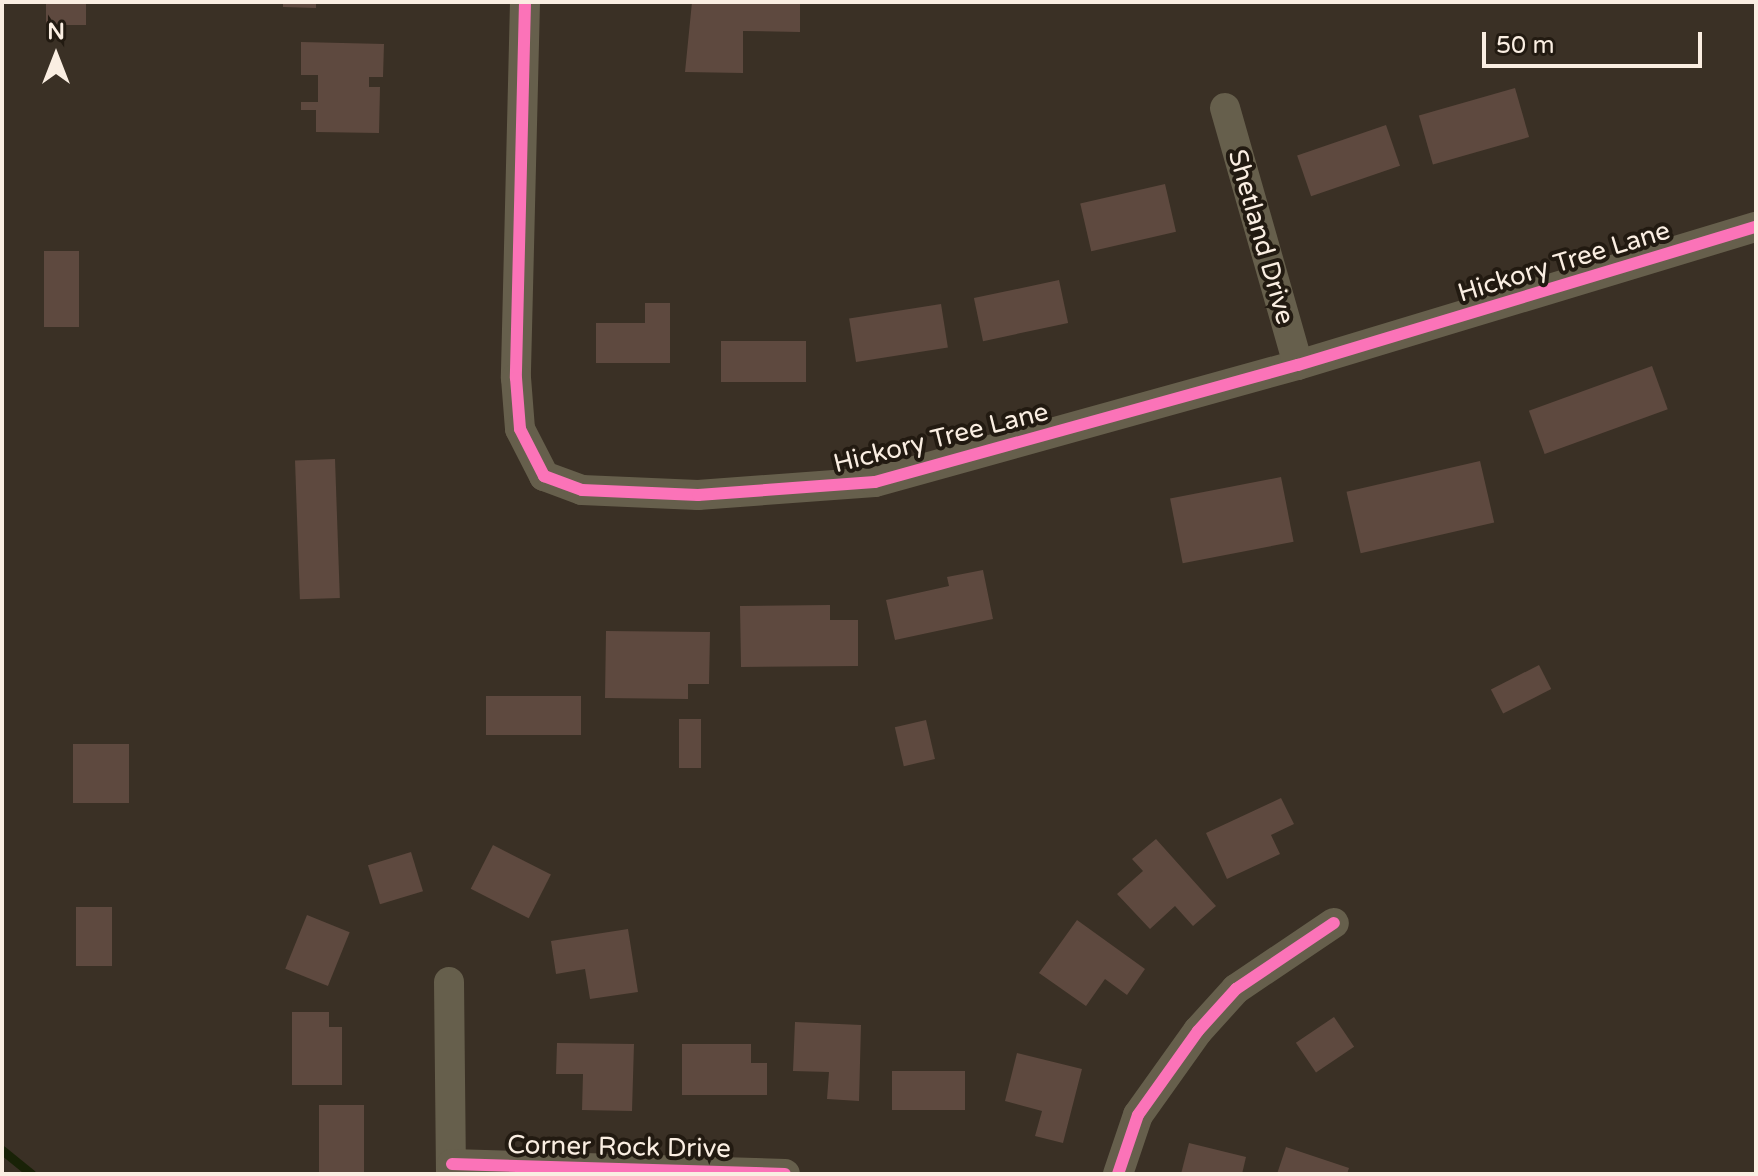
<!DOCTYPE html>
<html>
<head>
<meta charset="utf-8">
<style>
	body { margin:0 }
	#map { position:relative; width:1758px; height:1176px; overflow:hidden; background:#3a3025; font-family:"Varela Round",sans-serif }
	div>[style] { position:absolute }
	.stream>* { height:9px; margin:-4.5px; padding:0 4.5px; transform-origin:4.5px; border-radius:4.5px; background:#192207 }
	.building>* { inset:0; background:#5e493f; transform-origin:0 0 }
	.minor>* { height:30px; margin:-15px; padding:0 15px; transform-origin:15px; border-radius:15px; background:#665f4c }
	.cycleway>* { height:12px; margin:-6px; padding:0 6px; transform-origin:6px; border-radius:6px; background:#fb73b8 }
	span { translate:-50% -50%; white-space:nowrap; text-align:center; line-height:1.15; -webkit-text-stroke:8px #221a11; paint-order:stroke }
	.street-label { font-size:26px; color:#faeee2 }
	.frame { position:absolute; inset:0; border:4px solid #faeee2; pointer-events:none }
	.north { position:absolute; left:16px; top:16px; width:80px; height:80px; -webkit-text-stroke:6px #221a11; paint-order:stroke; rotate:0deg; font-size:22px; font-weight:700; line-height:32px; text-align:center; color:#faeee2 }
	.north::after { content:''; display:block; margin:auto; width:28px; height:36px; background:#faeee2; clip-path:polygon(50% 0,100% 100%,50% 72%,0 100%) }
	.scale { position:absolute; left:1482px; top:32px; width:220px; height:36px; box-sizing:border-box; border:4px solid #faeee2; border-top:0; padding-left:10px; font-size:24px; line-height:28px; white-space:nowrap; color:#faeee2; -webkit-text-stroke:6px #221a11; paint-order:stroke }
</style>
</head>
<body>
<div id="map">
	<div class="stream">
		<div style="left:2px;top:1150px;width:38px;rotate:39deg"></div>
	</div>
	<div class="building">
		<div style="left:46px;top:2px;width:40px;height:23px"></div>
		<div style="clip-path:polygon(283px 2px,316px 2px,316px 8px,283px 7px)"></div>
		<div style="clip-path:polygon(692px 2px,800px 2px,800px 32px,743px 31px,743px 73px,685px 72px)"></div>
		<div style="clip-path:polygon(301px 42px,384px 44px,383px 77px,369px 77px,369px 87px,380px 87px,379px 133px,316px 132px,316px 110px,301px 110px,301px 102px,318px 102px,318px 75px,301px 75px)"></div>
		<div style="left:1515px;top:88px;width:51px;height:100px;rotate:74deg"></div>
		<div style="left:1386px;top:125px;width:43px;height:94px;rotate:71deg"></div>
		<div style="left:1165px;top:184px;width:49px;height:87px;rotate:77deg"></div>
		<div style="left:44px;top:251px;width:35px;height:76px"></div>
		<div style="left:1059px;top:280px;width:44px;height:87px;rotate:78deg"></div>
		<div style="clip-path:polygon(645px 303px,670px 303px,670px 363px,596px 363px,596px 323px,645px 323px)"></div>
		<div style="left:941px;top:304px;width:44px;height:93px;rotate:81deg"></div>
		<div style="left:721px;top:341px;width:85px;height:41px"></div>
		<div style="left:1652px;top:366px;width:46px;height:131px;rotate:70deg"></div>
		<div style="left:335px;top:459px;width:139px;height:40px;rotate:88deg"></div>
		<div style="left:1480px;top:461px;width:63px;height:137px;rotate:77deg"></div>
		<div style="left:1281px;top:477px;width:66px;height:113px;rotate:79deg"></div>
		<div style="clip-path:polygon(983px 570px,993px 619px,895px 640px,886px 600px,949px 586px,947px 577px)"></div>
		<div style="clip-path:polygon(830px 605px,830px 620px,858px 620px,858px 666px,741px 667px,740px 606px)"></div>
		<div style="clip-path:polygon(606px 631px,710px 632px,709px 684px,688px 684px,688px 699px,605px 698px)"></div>
		<div style="left:1539px;top:665px;width:27px;height:54px;rotate:63deg"></div>
		<div style="left:486px;top:696px;width:95px;height:39px"></div>
		<div style="left:679px;top:719px;width:22px;height:49px"></div>
		<div style="left:926px;top:720px;width:40px;height:32px;rotate:77deg"></div>
		<div style="left:73px;top:744px;width:56px;height:59px"></div>
		<div style="clip-path:polygon(1281px 798px,1294px 824px,1271px 835px,1280px 854px,1227px 879px,1206px 833px)"></div>
		<div style="clip-path:polygon(1156px 839px,1216px 906px,1193px 926px,1175px 906px,1150px 929px,1117px 894px,1143px 871px,1132px 859px)"></div>
		<div style="left:493px;top:845px;width:65px;height:49px;rotate:27deg"></div>
		<div style="left:411px;top:852px;width:41px;height:45px;rotate:73deg"></div>
		<div style="left:76px;top:907px;width:36px;height:59px"></div>
		<div style="left:307px;top:915px;width:46px;height:58px;rotate:22deg"></div>
		<div style="clip-path:polygon(1077px 920px,1145px 969px,1127px 995px,1105px 979px,1086px 1006px,1039px 973px)"></div>
		<div style="clip-path:polygon(628px 929px,638px 992px,590px 999px,585px 969px,556px 974px,551px 941px)"></div>
		<div style="clip-path:polygon(292px 1012px,329px 1012px,329px 1027px,342px 1027px,342px 1085px,292px 1085px)"></div>
		<div style="left:1334px;top:1017px;width:36px;height:46px;rotate:56deg"></div>
		<div style="clip-path:polygon(795px 1022px,861px 1025px,859px 1101px,827px 1099px,829px 1072px,793px 1071px)"></div>
		<div style="clip-path:polygon(557px 1043px,634px 1044px,632px 1111px,582px 1110px,583px 1074px,556px 1074px)"></div>
		<div style="clip-path:polygon(682px 1044px,751px 1044px,751px 1063px,767px 1063px,767px 1095px,682px 1095px)"></div>
		<div style="clip-path:polygon(1017px 1053px,1082px 1069px,1063px 1143px,1035px 1136px,1042px 1111px,1005px 1101px)"></div>
		<div style="left:892px;top:1071px;width:73px;height:39px"></div>
		<div style="left:319px;top:1105px;width:45px;height:69px"></div>
		<div style="clip-path:polygon(1189px 1143px,1246px 1157px,1242px 1174px,1181px 1174px)"></div>
		<div style="clip-path:polygon(1286px 1147px,1349px 1168px,1347px 1174px,1277px 1174px)"></div>
	</div>
	<div class="minor">
		<div style="left:525px;top:2px;width:376px;rotate:91.4deg"></div>
		<div style="left:516px;top:378px;width:51px;rotate:85.5deg"></div>
		<div style="left:520px;top:429px;width:53px;rotate:62.9deg"></div>
		<div style="left:544px;top:476px;width:40px;rotate:20.2deg"></div>
		<div style="left:582px;top:490px;width:116px;rotate:2.5deg"></div>
		<div style="left:698px;top:495px;width:177px;rotate:-4.2deg"></div>
		<div style="left:875px;top:482px;width:439px;rotate:-15.5deg"></div>
		<div style="left:1298px;top:365px;width:478px;rotate:-16.8deg"></div>
		<div style="left:1225px;top:108px;width:267px;rotate:74.1deg"></div>
		<div style="left:449px;top:982px;width:192px;rotate:89.4deg"></div>
		<div style="left:452px;top:1164px;width:333px;rotate:1.7deg"></div>
		<div style="left:1118px;top:1174px;width:62px;rotate:-71.3deg"></div>
		<div style="left:1138px;top:1115px;width:103px;rotate:-54.5deg"></div>
		<div style="left:1198px;top:1031px;width:57px;rotate:-47.9deg"></div>
		<div style="left:1236px;top:989px;width:118px;rotate:-34deg"></div>
	</div>
	<div class="cycleway">
		<div style="left:525px;top:2px;width:376px;rotate:91.4deg"></div>
		<div style="left:516px;top:378px;width:51px;rotate:85.5deg"></div>
		<div style="left:520px;top:429px;width:53px;rotate:62.9deg"></div>
		<div style="left:544px;top:476px;width:40px;rotate:20.2deg"></div>
		<div style="left:582px;top:490px;width:116px;rotate:2.5deg"></div>
		<div style="left:698px;top:495px;width:177px;rotate:-4.2deg"></div>
		<div style="left:875px;top:482px;width:439px;rotate:-15.5deg"></div>
		<div style="left:1298px;top:365px;width:478px;rotate:-16.8deg"></div>
		<div style="left:452px;top:1164px;width:333px;rotate:1.7deg"></div>
		<div style="left:1118px;top:1174px;width:62px;rotate:-71.3deg"></div>
		<div style="left:1138px;top:1115px;width:103px;rotate:-54.5deg"></div>
		<div style="left:1198px;top:1031px;width:57px;rotate:-47.9deg"></div>
		<div style="left:1236px;top:989px;width:118px;rotate:-34deg"></div>
	</div>
	<div class="street-label">
		<span style="left:1261px;top:237px;rotate:74deg">Shetland Drive</span>
		<span style="left:1564px;top:262px;rotate:-17deg">Hickory Tree Lane</span>
		<span style="left:941px;top:438px;rotate:-14deg">Hickory Tree Lane</span>
		<span style="left:619px;top:1147px;rotate:1deg">Corner Rock Drive</span>
	</div>
	<div class="frame"></div>
	<div class="north">N</div>
	<div class="scale">50 m</div>
</div>
</body>
</html>
